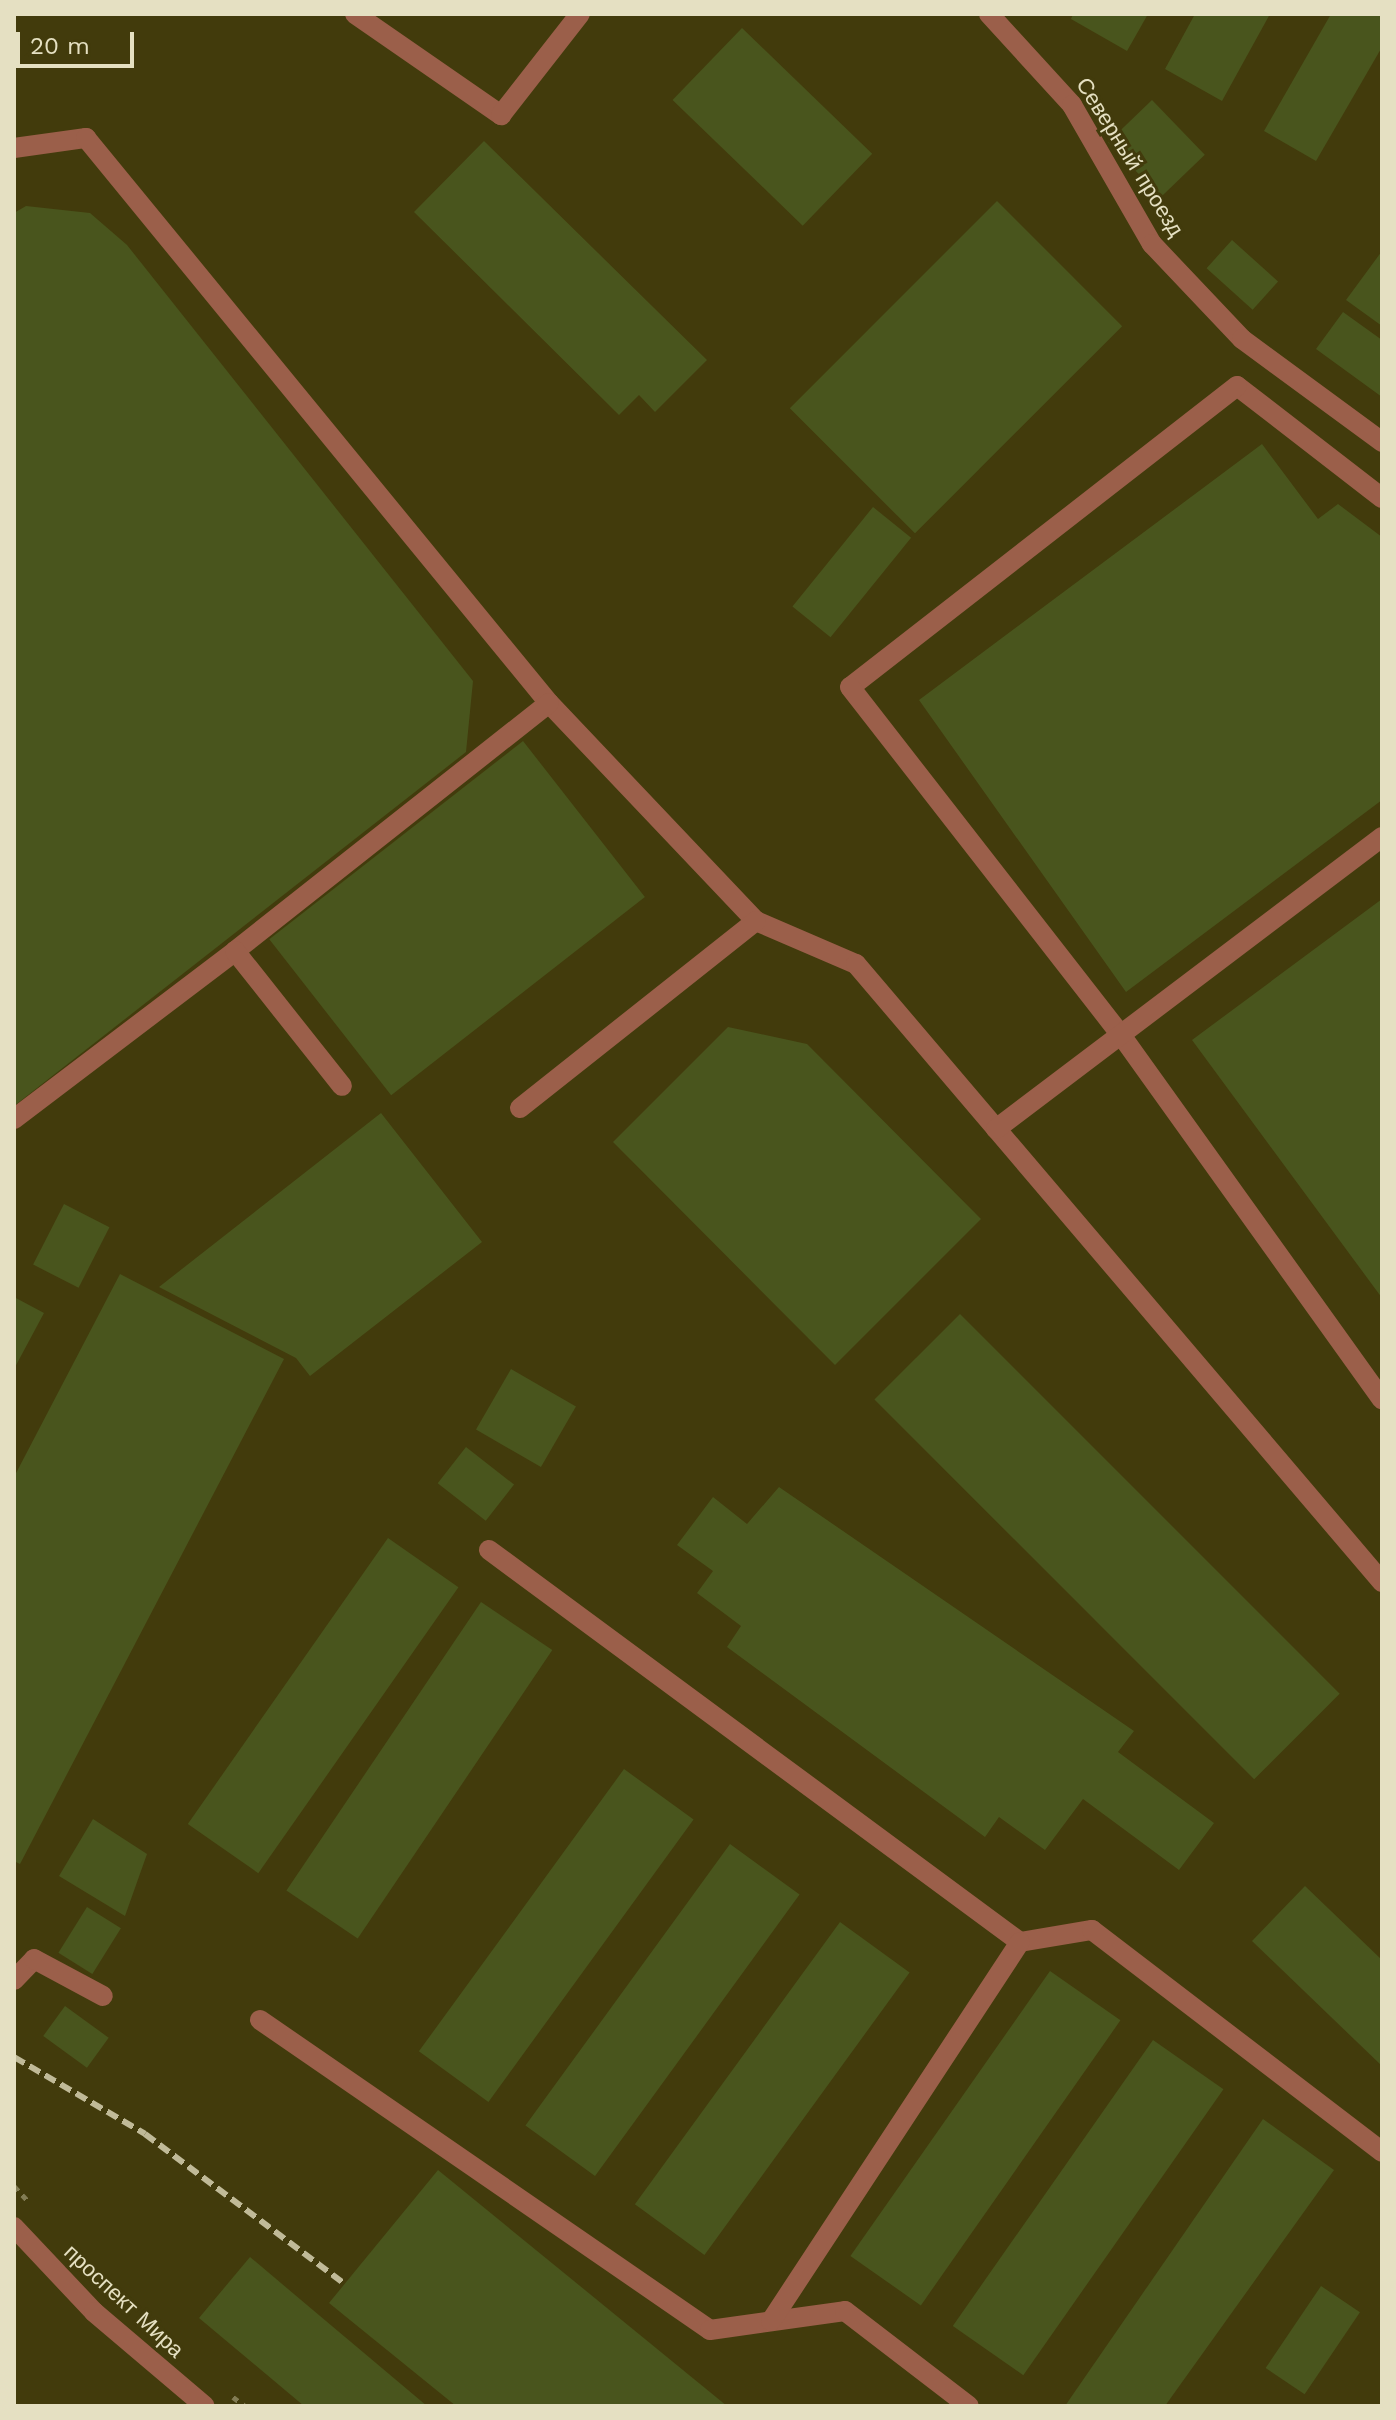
<!DOCTYPE html>
<html>
<head>
<meta charset="utf-8">
<style>
	body { margin:0 }
	#map { position:relative; width:1396px; height:2420px; overflow:hidden; background:#423b0c; font-family:"Work Sans",sans-serif }
	div>[style] { position:absolute }
	.building>* { inset:0; background:#49551d; transform-origin:0 0 }
	.path>* { height:5px; margin-top:-2.5px; transform-origin:0; background:repeating-linear-gradient(90deg,#827c54 0 6px,transparent 0 12px) }
	.minor>* { height:20px; margin:-10px; padding:0 10px; transform-origin:10px; border-radius:10px; background:#9b5f4a }
	.rail>* { height:6px; margin-top:-3px; transform-origin:0; background:repeating-linear-gradient(90deg,#c0ba98 0 12px,transparent 0 18px) }
	span { translate:-50% -50%; white-space:nowrap; text-align:center; line-height:1.15; -webkit-text-stroke:6px #423b0c; paint-order:stroke }
	.street-label { font-size:22px; color:#e5e0c2 }
	.frame { position:absolute; inset:0; border:16px solid #e5e0c2; pointer-events:none }
	.scale { position:absolute; left:16px; top:32px; width:118px; height:36px; box-sizing:border-box; border:4px solid #e5e0c2; border-top:0; padding-left:10px; font-size:24px; line-height:28px; white-space:nowrap; color:#e5e0c2; -webkit-text-stroke:6px #423b0c; paint-order:stroke }
</style>
</head>
<body>
<div id="map">
	<div class="building">
		<div style="clip-path:polygon(1073px 14px,1148px 14px,1127px 51px,1071px 19px)"></div>
		<div style="clip-path:polygon(1195px 14px,1270px 14px,1222px 101px,1165px 69px)"></div>
		<div style="clip-path:polygon(1331px 14px,1382px 14px,1382px 47px,1316px 161px,1264px 131px)"></div>
		<div style="left:742px;top:28px;width:181px;height:100px;rotate:44deg"></div>
		<div style="left:1152px;top:100px;width:76px;height:61px;rotate:46deg"></div>
		<div style="clip-path:polygon(484px 141px,707px 360px,655px 412px,639px 395px,619px 415px,414px 212px)"></div>
		<div style="left:997px;top:201px;width:177px;height:293px;rotate:45deg"></div>
		<div style="clip-path:polygon(26px 206px,90px 213px,127px 245px,473px 681px,466px 752px,14px 1106px,14px 213px)"></div>
		<div style="left:1232px;top:240px;width:62px;height:38px;rotate:42deg"></div>
		<div style="clip-path:polygon(1382px 251px,1382px 326px,1346px 300px)"></div>
		<div style="clip-path:polygon(1343px 312px,1382px 340px,1382px 397px,1316px 349px)"></div>
		<div style="clip-path:polygon(1262px 444px,1318px 519px,1338px 504px,1382px 537px,1382px 800px,1126px 992px,919px 700px)"></div>
		<div style="left:873px;top:507px;width:49px;height:128px;rotate:39deg"></div>
		<div style="left:523px;top:741px;width:198px;height:322px;rotate:52deg"></div>
		<div style="clip-path:polygon(1382px 899px,1382px 1298px,1192px 1040px)"></div>
		<div style="clip-path:polygon(728px 1027px,807px 1044px,981px 1219px,835px 1365px,613px 1142px)"></div>
		<div style="clip-path:polygon(381px 1113px,482px 1242px,310px 1376px,296px 1358px,159px 1287px)"></div>
		<div style="left:64px;top:1204px;width:51px;height:68px;rotate:27deg"></div>
		<div style="clip-path:polygon(120px 1274px,284px 1359px,20px 1864px,14px 1861px,14px 1477px)"></div>
		<div style="clip-path:polygon(14px 1297px,44px 1313px,14px 1369px)"></div>
		<div style="left:960px;top:1314px;width:537px;height:121px;rotate:45deg"></div>
		<div style="left:511px;top:1369px;width:75px;height:70px;rotate:30deg"></div>
		<div style="left:466px;top:1447px;width:61px;height:46px;rotate:38deg"></div>
		<div style="clip-path:polygon(779px 1487px,1134px 1731px,1118px 1752px,1214px 1823px,1179px 1870px,1083px 1799px,1045px 1850px,999px 1817px,985px 1837px,727px 1647px,741px 1626px,697px 1593px,713px 1571px,677px 1545px,713px 1497px,747px 1524px)"></div>
		<div style="left:388px;top:1538px;width:86px;height:349px;rotate:35deg"></div>
		<div style="left:481px;top:1602px;width:86px;height:348px;rotate:34deg"></div>
		<div style="left:624px;top:1769px;width:86px;height:349px;rotate:36deg"></div>
		<div style="clip-path:polygon(93px 1819px,147px 1854px,125px 1916px,59px 1876px)"></div>
		<div style="left:730px;top:1844px;width:86px;height:348px;rotate:36deg"></div>
		<div style="clip-path:polygon(1305px 1886px,1382px 1960px,1382px 2066px,1252px 1941px)"></div>
		<div style="left:87px;top:1907px;width:40px;height:54px;rotate:32deg"></div>
		<div style="left:840px;top:1922px;width:86px;height:349px;rotate:36deg"></div>
		<div style="left:1050px;top:1971px;width:86px;height:348px;rotate:35deg"></div>
		<div style="left:65px;top:2006px;width:54px;height:37px;rotate:36deg"></div>
		<div style="left:1153px;top:2040px;width:86px;height:349px;rotate:35deg"></div>
		<div style="clip-path:polygon(1263px 2119px,1334px 2170px,1165px 2406px,1065px 2406px)"></div>
		<div style="clip-path:polygon(438px 2170px,727px 2406px,456px 2406px,329px 2303px)"></div>
		<div style="clip-path:polygon(250px 2257px,427px 2406px,304px 2406px,199px 2318px)"></div>
		<div style="left:1321px;top:2286px;width:47px;height:99px;rotate:34deg"></div>
	</div>
	<div class="path">
		<div style="left:14px;top:2186px;width:19px;rotate:47deg"></div>
		<div style="left:233px;top:2397px;width:15px;rotate:37deg"></div>
	</div>
	<div class="minor">
		<div style="left:355px;top:14px;width:178px;rotate:34.7deg"></div>
		<div style="left:501px;top:115px;width:128px;rotate:-52deg"></div>
		<div style="left:989px;top:14px;width:123px;rotate:47.6deg"></div>
		<div style="left:1072px;top:105px;width:160px;rotate:60.1deg"></div>
		<div style="left:1152px;top:244px;width:131px;rotate:46.5deg"></div>
		<div style="left:1242px;top:339px;width:174px;rotate:36.3deg"></div>
		<div style="left:14px;top:148px;width:73px;rotate:-7.9deg"></div>
		<div style="left:86px;top:138px;width:730px;rotate:50.67deg"></div>
		<div style="left:549px;top:703px;width:301px;rotate:46.5deg"></div>
		<div style="left:756px;top:921px;width:109px;rotate:23.3deg"></div>
		<div style="left:856px;top:964px;width:812px;rotate:49.6deg"></div>
		<div style="left:1382px;top:498px;width:183px;rotate:-142.3deg"></div>
		<div style="left:1237px;top:386px;width:490px;rotate:142.1deg"></div>
		<div style="left:850px;top:687px;width:441px;rotate:52.1deg"></div>
		<div style="left:1121px;top:1035px;width:448px;rotate:54.4deg"></div>
		<div style="left:235px;top:951px;width:400px;rotate:-38.3deg"></div>
		<div style="left:520px;top:1108px;width:301px;rotate:-38.4deg"></div>
		<div style="left:14px;top:1119px;width:278px;rotate:-37.2deg"></div>
		<div style="left:235px;top:951px;width:172px;rotate:51.6deg"></div>
		<div style="left:996px;top:1129px;width:484px;rotate:-37.1deg"></div>
		<div style="left:489px;top:1550px;width:660px;rotate:36.44deg"></div>
		<div style="left:1020px;top:1942px;width:73px;rotate:-9.5deg"></div>
		<div style="left:1092px;top:1930px;width:365px;rotate:37.4deg"></div>
		<div style="left:14px;top:1980px;width:29px;rotate:-46deg"></div>
		<div style="left:34px;top:1959px;width:78px;rotate:28.2deg"></div>
		<div style="left:260px;top:2020px;width:546px;rotate:34.56deg"></div>
		<div style="left:710px;top:2330px;width:136px;rotate:-8deg"></div>
		<div style="left:845px;top:2311px;width:156px;rotate:37.5deg"></div>
		<div style="left:14px;top:2227px;width:117px;rotate:46.7deg"></div>
		<div style="left:94px;top:2312px;width:145px;rotate:40.3deg"></div>
		<div style="left:771px;top:2321px;width:453px;rotate:-56.7deg"></div>
	</div>
	<div class="rail">
		<div style="left:14px;top:2057px;width:152px;rotate:30.4deg"></div>
		<div style="left:145px;top:2134px;width:250px;rotate:36.9deg"></div>
	</div>
	<div class="street-label">
		<span style="left:1130px;top:157px;rotate:58deg">Северный проезд</span>
		<span style="left:124px;top:2301px;rotate:43deg">проспект Мира</span>
	</div>
	<div class="frame"></div>
	<div class="scale">20 m</div>
</div>
</body>
</html>
